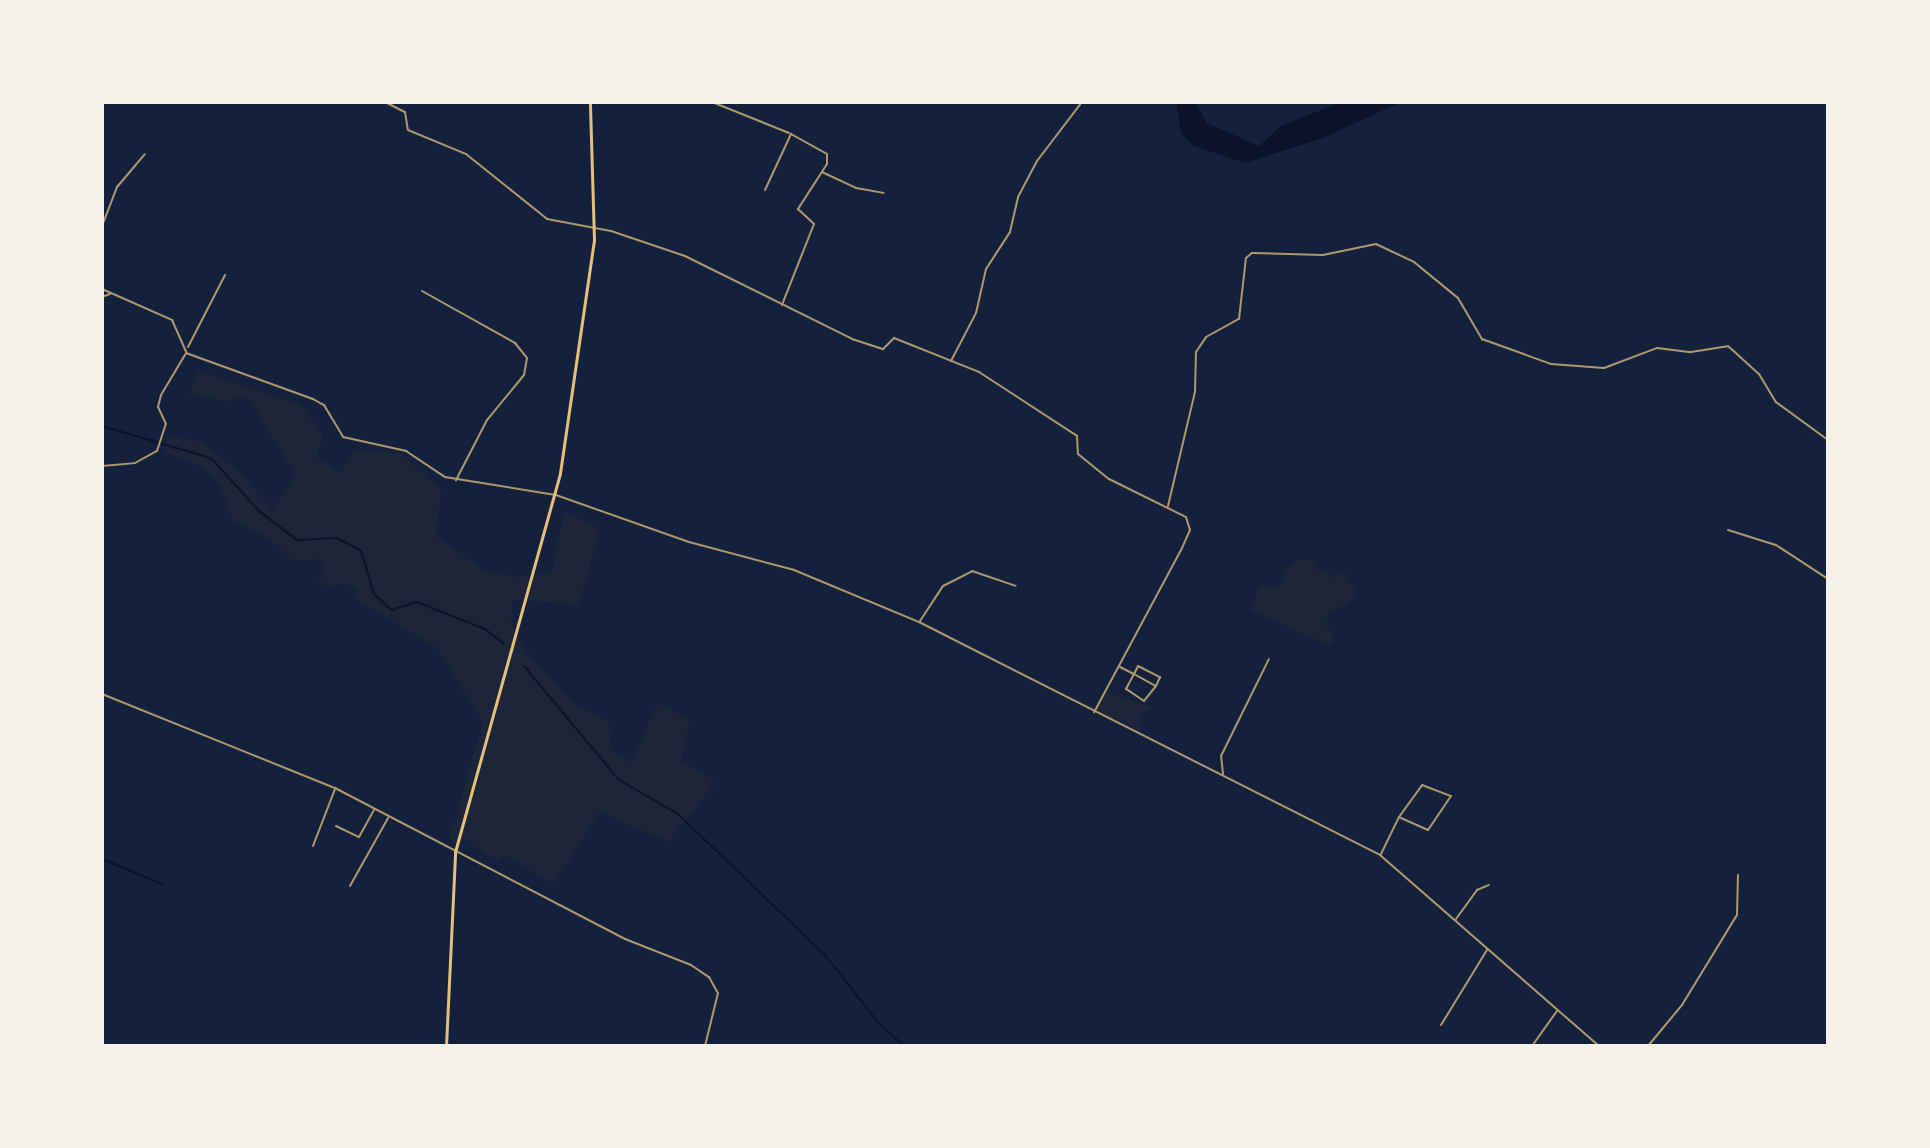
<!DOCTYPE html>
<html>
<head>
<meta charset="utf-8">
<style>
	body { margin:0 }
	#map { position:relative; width:1930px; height:1148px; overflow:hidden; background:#14213d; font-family:"Noto Serif",serif }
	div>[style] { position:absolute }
	.green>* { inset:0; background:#1d2539 }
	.water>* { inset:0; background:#0b132b }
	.stream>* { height:2px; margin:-1px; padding:0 1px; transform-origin:1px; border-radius:1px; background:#0b132b }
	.minor>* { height:2px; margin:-1px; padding:0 1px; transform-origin:1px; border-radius:1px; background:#b1986c }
	.tertiary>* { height:2px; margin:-1px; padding:0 1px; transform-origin:1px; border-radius:1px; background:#b1986c }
	.primary>* { height:3px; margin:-1.5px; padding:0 1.5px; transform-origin:1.5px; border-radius:1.5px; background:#e5c07b }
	span { translate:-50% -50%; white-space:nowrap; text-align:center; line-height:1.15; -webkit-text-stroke:6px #f6f1e7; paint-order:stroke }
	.frame { position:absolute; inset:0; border:104px solid #f6f1e7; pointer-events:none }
</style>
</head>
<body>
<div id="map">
	<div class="green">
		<div style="clip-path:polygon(198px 370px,300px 404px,323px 434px,317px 457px,340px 474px,355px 449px,401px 454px,441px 490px,436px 536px,482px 569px,513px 577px,552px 573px,564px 513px,600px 529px,579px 604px,512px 600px,511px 622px,524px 649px,577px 707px,609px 721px,610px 749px,632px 763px,657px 703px,690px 720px,681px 760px,716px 782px,668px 842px,600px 812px,554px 884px,504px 854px,499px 862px,464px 839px,460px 845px,449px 840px,483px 722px,438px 649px,353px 597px,358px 591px,344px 582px,330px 588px,317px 579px,325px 568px,319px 559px,293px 560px,272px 541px,233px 520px,220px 485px,198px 465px,165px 452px,168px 435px,201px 442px,238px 470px,272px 510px,296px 475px,246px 394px,229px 402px,190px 394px)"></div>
		<div style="clip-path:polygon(1299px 560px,1313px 560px,1318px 571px,1329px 571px,1332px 579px,1344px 571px,1348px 584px,1355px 585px,1355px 595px,1348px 603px,1327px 613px,1327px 625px,1314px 616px,1332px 631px,1333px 643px,1328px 645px,1251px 610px,1259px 588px,1265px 585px,1274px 590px,1283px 584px,1283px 572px)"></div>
		<div style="clip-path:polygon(1106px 692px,1151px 707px,1139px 718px,1144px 723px,1138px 733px,1122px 719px,1119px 723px,1096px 711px)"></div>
	</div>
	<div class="water">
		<div style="clip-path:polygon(1176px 102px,1195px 102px,1207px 123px,1259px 146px,1281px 126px,1341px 102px,1401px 102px,1323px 138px,1245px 163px,1193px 146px,1181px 133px)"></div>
	</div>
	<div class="stream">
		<div style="left:102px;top:426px;width:114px;rotate:16.4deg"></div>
		<div style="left:211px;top:458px;width:72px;rotate:47.8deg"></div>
		<div style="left:259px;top:511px;width:48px;rotate:37.3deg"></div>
		<div style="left:297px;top:540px;width:40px;rotate:-2.9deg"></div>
		<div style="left:337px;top:538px;width:27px;rotate:28deg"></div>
		<div style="left:361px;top:551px;width:45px;rotate:73.2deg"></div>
		<div style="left:374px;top:594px;width:24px;rotate:42deg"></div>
		<div style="left:392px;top:610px;width:26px;rotate:-18deg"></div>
		<div style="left:417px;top:602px;width:73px;rotate:21.7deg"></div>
		<div style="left:485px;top:629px;width:24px;rotate:38deg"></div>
		<div style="left:524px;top:666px;width:148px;rotate:50.2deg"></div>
		<div style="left:619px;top:780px;width:68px;rotate:30deg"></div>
		<div style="left:678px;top:814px;width:204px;rotate:43.8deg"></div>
		<div style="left:825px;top:955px;width:85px;rotate:51.7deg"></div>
		<div style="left:878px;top:1022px;width:35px;rotate:43deg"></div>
		<div style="left:102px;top:859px;width:65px;rotate:22.6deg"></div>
	</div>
	<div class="minor">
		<div style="left:385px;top:102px;width:22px;rotate:27deg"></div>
		<div style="left:405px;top:112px;width:18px;rotate:81deg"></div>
		<div style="left:408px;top:130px;width:63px;rotate:22.5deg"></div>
		<div style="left:466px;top:154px;width:104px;rotate:38.7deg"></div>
		<div style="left:547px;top:219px;width:65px;rotate:10.6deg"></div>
		<div style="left:611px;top:231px;width:78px;rotate:18.7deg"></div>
		<div style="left:685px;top:256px;width:186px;rotate:26.4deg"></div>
		<div style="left:852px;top:339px;width:33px;rotate:18deg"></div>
		<div style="left:883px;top:349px;width:16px;rotate:-45deg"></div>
		<div style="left:894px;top:338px;width:92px;rotate:21.8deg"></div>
		<div style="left:979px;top:372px;width:117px;rotate:33.1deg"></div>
		<div style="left:1077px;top:436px;width:18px;rotate:87deg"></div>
		<div style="left:1078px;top:454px;width:40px;rotate:39deg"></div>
		<div style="left:1109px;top:479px;width:86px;rotate:26.3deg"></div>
		<div style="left:1186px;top:517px;width:14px;rotate:73deg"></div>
		<div style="left:1190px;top:530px;width:22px;rotate:114deg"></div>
		<div style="left:1181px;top:550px;width:184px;rotate:118.2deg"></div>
		<div style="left:712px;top:102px;width:83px;rotate:21.9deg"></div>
		<div style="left:822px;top:172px;width:38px;rotate:25deg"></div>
		<div style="left:856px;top:188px;width:28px;rotate:10deg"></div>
		<div style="left:765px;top:190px;width:62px;rotate:-65.1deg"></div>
		<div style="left:791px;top:134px;width:41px;rotate:29.1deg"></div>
		<div style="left:827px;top:154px;width:10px;rotate:90deg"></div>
		<div style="left:827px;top:164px;width:54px;rotate:122.8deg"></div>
		<div style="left:798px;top:209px;width:22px;rotate:43deg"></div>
		<div style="left:814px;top:224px;width:87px;rotate:111.6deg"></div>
		<div style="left:102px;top:226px;width:42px;rotate:-69deg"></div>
		<div style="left:117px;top:187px;width:43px;rotate:-49.7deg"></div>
		<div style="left:102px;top:289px;width:77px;rotate:23.9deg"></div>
		<div style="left:172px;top:320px;width:35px;rotate:66deg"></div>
		<div style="left:422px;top:291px;width:107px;rotate:29.2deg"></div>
		<div style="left:515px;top:343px;width:19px;rotate:51deg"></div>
		<div style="left:527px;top:358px;width:17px;rotate:100deg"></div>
		<div style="left:524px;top:375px;width:58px;rotate:129.4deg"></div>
		<div style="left:487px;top:420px;width:68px;rotate:117.3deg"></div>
		<div style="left:102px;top:297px;width:9px;rotate:-21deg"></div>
		<div style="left:188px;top:347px;width:81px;rotate:-62.8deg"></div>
		<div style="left:951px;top:361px;width:54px;rotate:-62.5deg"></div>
		<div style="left:976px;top:313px;width:45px;rotate:-77.2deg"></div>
		<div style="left:986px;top:269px;width:44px;rotate:-57deg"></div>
		<div style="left:1010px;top:232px;width:36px;rotate:-77deg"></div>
		<div style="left:1018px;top:197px;width:41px;rotate:-62.2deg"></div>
		<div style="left:1037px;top:161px;width:74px;rotate:-52.7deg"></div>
		<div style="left:1168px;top:506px;width:117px;rotate:-76.7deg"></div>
		<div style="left:1195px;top:392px;width:40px;rotate:-88.6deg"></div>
		<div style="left:1196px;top:352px;width:18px;rotate:-56deg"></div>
		<div style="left:1206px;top:337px;width:38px;rotate:-29deg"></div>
		<div style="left:1239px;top:319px;width:61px;rotate:-83.5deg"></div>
		<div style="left:1246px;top:258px;width:8px;rotate:-40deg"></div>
		<div style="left:1252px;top:253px;width:71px;rotate:1.6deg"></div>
		<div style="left:1323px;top:255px;width:54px;rotate:-11.7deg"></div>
		<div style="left:1376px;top:244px;width:42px;rotate:25.3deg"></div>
		<div style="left:1414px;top:262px;width:57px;rotate:39.3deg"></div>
		<div style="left:1458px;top:298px;width:48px;rotate:59.7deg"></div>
		<div style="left:1482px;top:339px;width:73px;rotate:19.9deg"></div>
		<div style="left:1551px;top:364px;width:53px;rotate:4.3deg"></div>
		<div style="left:1604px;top:368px;width:57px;rotate:-20.7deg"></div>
		<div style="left:1657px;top:348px;width:34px;rotate:7deg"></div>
		<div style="left:1691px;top:352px;width:37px;rotate:-9deg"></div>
		<div style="left:1728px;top:346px;width:42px;rotate:42.1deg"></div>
		<div style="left:1759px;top:374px;width:33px;rotate:59deg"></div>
		<div style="left:1776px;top:402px;width:64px;rotate:36.2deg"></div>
		<div style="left:1728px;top:530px;width:50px;rotate:17.4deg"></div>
		<div style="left:1776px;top:545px;width:62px;rotate:33.2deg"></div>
		<div style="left:920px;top:621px;width:42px;rotate:-56.7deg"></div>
		<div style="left:943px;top:586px;width:33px;rotate:-27deg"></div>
		<div style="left:972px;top:571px;width:46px;rotate:18.8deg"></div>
		<div style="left:1120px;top:667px;width:16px;rotate:27deg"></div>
		<div style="left:1134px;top:674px;width:25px;rotate:29deg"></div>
		<div style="left:1156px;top:686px;width:19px;rotate:129deg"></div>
		<div style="left:1144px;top:701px;width:22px;rotate:-146deg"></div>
		<div style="left:1126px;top:689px;width:17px;rotate:-62deg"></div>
		<div style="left:1134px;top:674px;width:9px;rotate:-63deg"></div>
		<div style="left:1138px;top:666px;width:25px;rotate:27deg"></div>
		<div style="left:1160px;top:677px;width:10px;rotate:114deg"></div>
		<div style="left:1223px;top:774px;width:18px;rotate:-96deg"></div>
		<div style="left:1221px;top:756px;width:108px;rotate:-63.7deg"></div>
		<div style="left:1422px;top:785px;width:31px;rotate:21deg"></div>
		<div style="left:1451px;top:796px;width:41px;rotate:124.1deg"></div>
		<div style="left:1428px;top:830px;width:32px;rotate:-156deg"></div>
		<div style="left:1399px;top:817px;width:39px;rotate:-54deg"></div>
		<div style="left:336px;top:826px;width:25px;rotate:26deg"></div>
		<div style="left:359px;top:837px;width:31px;rotate:-61deg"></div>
		<div style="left:313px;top:846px;width:61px;rotate:-68.9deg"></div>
		<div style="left:1381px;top:854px;width:41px;rotate:-64.1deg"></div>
		<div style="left:350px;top:886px;width:78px;rotate:-60.8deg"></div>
		<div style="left:1456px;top:919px;width:36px;rotate:-54deg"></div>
		<div style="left:1477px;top:890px;width:13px;rotate:-23deg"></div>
		<div style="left:1441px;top:1025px;width:88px;rotate:-58.5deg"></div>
		<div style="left:1532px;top:1046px;width:43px;rotate:-54.5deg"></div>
		<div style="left:1648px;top:1046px;width:53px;rotate:-50.3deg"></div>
		<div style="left:1682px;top:1005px;width:105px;rotate:-58.6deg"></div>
		<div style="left:1737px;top:915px;width:40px;rotate:-88.6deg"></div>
	</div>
	<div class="tertiary">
		<div style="left:102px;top:466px;width:33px;rotate:-5deg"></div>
		<div style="left:135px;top:463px;width:25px;rotate:-29deg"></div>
		<div style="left:157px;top:451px;width:28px;rotate:-72deg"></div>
		<div style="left:166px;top:424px;width:19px;rotate:-115deg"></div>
		<div style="left:158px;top:407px;width:12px;rotate:-76deg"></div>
		<div style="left:161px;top:395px;width:49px;rotate:-59.2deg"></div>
		<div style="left:186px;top:353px;width:135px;rotate:19.9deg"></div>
		<div style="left:313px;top:399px;width:13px;rotate:29deg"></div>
		<div style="left:324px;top:405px;width:37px;rotate:59deg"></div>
		<div style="left:343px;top:437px;width:65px;rotate:12.5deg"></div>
		<div style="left:406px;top:451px;width:47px;rotate:33.7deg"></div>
		<div style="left:445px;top:477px;width:112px;rotate:9.2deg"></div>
		<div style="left:556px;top:495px;width:141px;rotate:19.5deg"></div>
		<div style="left:689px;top:542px;width:109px;rotate:14.9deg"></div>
		<div style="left:794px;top:570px;width:135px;rotate:22.6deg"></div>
		<div style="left:919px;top:622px;width:517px;rotate:26.81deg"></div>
		<div style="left:1380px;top:855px;width:291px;rotate:41.1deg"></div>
		<div style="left:102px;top:694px;width:251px;rotate:22deg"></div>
		<div style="left:335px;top:788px;width:327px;rotate:27.5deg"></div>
		<div style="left:625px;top:939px;width:71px;rotate:21.5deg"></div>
		<div style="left:691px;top:965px;width:22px;rotate:34deg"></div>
		<div style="left:709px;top:977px;width:18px;rotate:61deg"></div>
		<div style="left:718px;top:993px;width:55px;rotate:103.8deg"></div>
	</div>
	<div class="primary">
		<div style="left:446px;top:1046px;width:194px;rotate:-87.3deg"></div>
		<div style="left:455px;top:852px;width:393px;rotate:-74.5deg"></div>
		<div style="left:560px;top:473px;width:235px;rotate:-81.7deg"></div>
		<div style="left:594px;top:240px;width:138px;rotate:-91.7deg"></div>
	</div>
	<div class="frame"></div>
</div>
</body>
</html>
